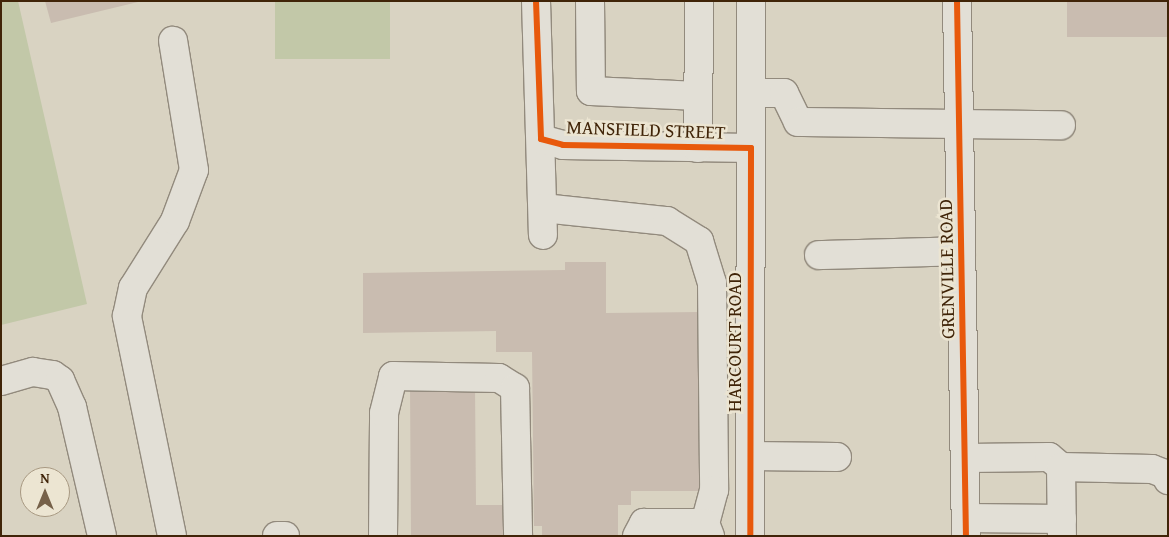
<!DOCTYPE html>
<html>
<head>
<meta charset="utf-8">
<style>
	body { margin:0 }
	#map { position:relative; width:1169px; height:537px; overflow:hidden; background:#d9d3c2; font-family:"Gentium Book Plus",serif }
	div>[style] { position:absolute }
	.green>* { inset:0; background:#c2c8a8; transform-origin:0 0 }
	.building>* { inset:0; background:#c9bcb0; transform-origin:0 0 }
	.roads { filter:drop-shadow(1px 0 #928a7d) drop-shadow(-1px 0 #928a7d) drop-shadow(0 1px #928a7d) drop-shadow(0 -1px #928a7d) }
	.minor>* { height:28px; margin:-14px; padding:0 14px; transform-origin:14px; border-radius:14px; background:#e2dfd6 }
	.cycleway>* { height:6px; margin:-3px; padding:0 3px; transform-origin:3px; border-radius:3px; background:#e8590c }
	span { translate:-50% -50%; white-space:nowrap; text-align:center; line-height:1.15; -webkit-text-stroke:5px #ece5d2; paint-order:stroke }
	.street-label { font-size:19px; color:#402408 }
	.frame { position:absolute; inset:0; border:2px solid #402408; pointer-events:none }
	.north { position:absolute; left:20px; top:467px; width:50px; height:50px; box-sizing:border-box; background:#ece5d2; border:1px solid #a79881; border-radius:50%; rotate:0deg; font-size:14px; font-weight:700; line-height:20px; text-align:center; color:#402408 }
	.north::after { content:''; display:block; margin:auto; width:18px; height:22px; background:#766149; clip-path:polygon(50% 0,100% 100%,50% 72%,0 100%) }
</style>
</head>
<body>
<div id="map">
	<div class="green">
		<div style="clip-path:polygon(1px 1px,18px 1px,87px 304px,1px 325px)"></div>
		<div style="left:275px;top:1px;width:115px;height:58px"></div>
	</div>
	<div class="building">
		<div style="clip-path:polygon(45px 1px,138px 1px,138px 2px,51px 23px)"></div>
		<div style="left:1067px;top:1px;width:101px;height:36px"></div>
		<div style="clip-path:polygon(565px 262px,606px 262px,606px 313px,700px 312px,702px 491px,631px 491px,631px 505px,618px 505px,618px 536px,542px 536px,542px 526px,534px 526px,532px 352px,496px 352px,496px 331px,363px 333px,363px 273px,565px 270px)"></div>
		<div style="clip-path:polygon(410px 386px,475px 386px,476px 505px,506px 505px,507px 536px,411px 536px)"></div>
	</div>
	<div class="roads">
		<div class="minor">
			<div style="left:536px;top:1px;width:234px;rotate:88.3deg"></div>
			<div style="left:590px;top:1px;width:90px;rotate:89.4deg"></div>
			<div style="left:591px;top:91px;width:107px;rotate:2.7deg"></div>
			<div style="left:957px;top:1px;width:535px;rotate:89.04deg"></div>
			<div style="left:751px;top:93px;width:33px"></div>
			<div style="left:784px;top:93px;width:32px;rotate:64deg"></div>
			<div style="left:798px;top:122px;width:263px;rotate:0.7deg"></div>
			<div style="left:541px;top:139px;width:23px;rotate:15deg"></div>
			<div style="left:563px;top:145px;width:188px;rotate:0.9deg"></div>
			<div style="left:698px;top:148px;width:147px;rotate:-89.6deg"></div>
			<div style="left:543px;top:208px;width:125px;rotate:6deg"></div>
			<div style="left:667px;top:221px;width:38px;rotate:32deg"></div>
			<div style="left:699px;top:241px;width:44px;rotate:72.8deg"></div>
			<div style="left:712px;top:283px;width:207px;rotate:89.4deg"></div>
			<div style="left:714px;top:490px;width:34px;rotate:105deg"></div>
			<div style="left:819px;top:255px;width:142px;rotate:-1.6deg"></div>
			<div style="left:1px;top:381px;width:33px;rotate:-16deg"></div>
			<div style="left:33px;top:372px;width:20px;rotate:9deg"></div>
			<div style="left:53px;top:375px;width:9px;rotate:36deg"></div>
			<div style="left:60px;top:380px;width:30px;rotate:66deg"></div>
			<div style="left:72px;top:407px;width:132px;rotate:76.9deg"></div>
			<div style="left:750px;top:456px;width:87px;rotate:0.7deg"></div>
			<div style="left:967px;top:458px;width:82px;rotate:-0.7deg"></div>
			<div style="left:1049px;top:457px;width:16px;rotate:40deg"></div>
			<div style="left:1061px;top:467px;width:69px;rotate:89.2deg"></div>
			<div style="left:1061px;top:467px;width:91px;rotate:1.3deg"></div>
			<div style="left:1152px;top:469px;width:14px;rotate:21deg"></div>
			<div style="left:1165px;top:474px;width:7px;rotate:63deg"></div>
			<div style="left:966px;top:518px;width:96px;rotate:0.6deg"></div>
			<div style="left:172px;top:536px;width:225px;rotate:-101.6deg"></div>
			<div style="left:127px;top:316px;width:29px;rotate:-78deg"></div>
			<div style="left:133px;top:288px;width:79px;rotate:-57.9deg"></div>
			<div style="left:175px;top:221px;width:54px;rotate:-69.6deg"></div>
			<div style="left:194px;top:170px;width:131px;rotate:-99.2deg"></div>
			<div style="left:277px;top:536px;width:8px"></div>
			<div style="left:383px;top:536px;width:123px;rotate:-89.5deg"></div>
			<div style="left:384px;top:413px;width:38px;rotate:-76deg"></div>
			<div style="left:393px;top:376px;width:106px;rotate:1.1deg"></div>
			<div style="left:499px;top:378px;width:19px;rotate:32deg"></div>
			<div style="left:515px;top:388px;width:148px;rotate:88.8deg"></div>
			<div style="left:637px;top:536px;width:15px;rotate:-62deg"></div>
			<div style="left:644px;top:523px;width:61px"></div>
			<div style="left:705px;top:523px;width:14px;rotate:69deg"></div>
			<div style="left:750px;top:536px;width:535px;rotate:-89.89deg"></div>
		</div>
	</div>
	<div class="cycleway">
		<div style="left:536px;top:1px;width:138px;rotate:87.9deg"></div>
		<div style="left:541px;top:139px;width:23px;rotate:15deg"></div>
		<div style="left:563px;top:145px;width:188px;rotate:0.9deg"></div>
		<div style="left:751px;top:148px;width:388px;rotate:90.1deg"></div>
		<div style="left:957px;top:1px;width:535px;rotate:89.04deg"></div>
	</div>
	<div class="street-label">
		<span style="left:646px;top:130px;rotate:2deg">MANSFIELD STREET</span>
		<span style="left:947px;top:269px;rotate:-91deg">GRENVILLE ROAD</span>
		<span style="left:735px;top:342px;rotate:-90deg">HARCOURT ROAD</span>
	</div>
	<div class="frame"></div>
	<div class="north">N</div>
</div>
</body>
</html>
